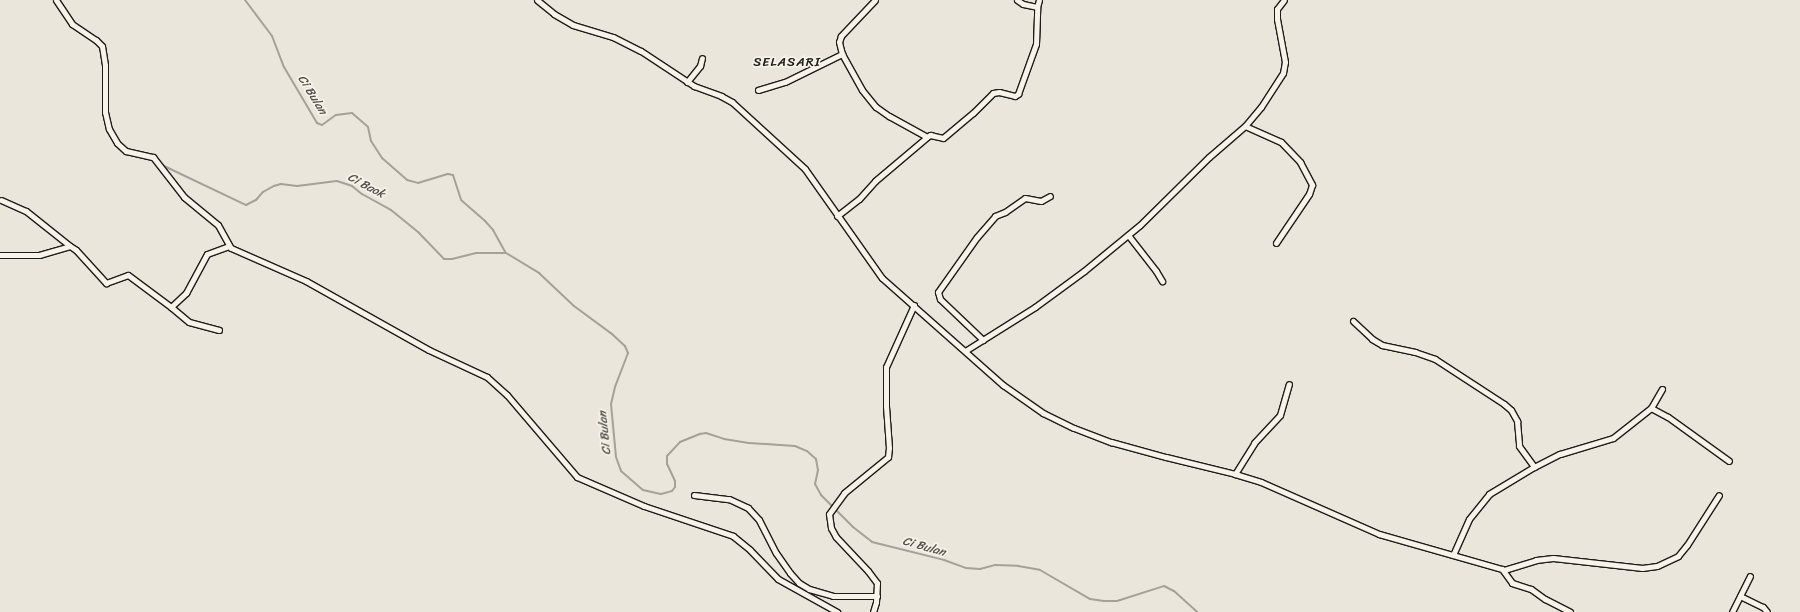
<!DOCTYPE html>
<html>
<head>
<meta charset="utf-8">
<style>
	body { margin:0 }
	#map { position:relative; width:1800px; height:612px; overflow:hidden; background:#eae6dc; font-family:Sriracha,sans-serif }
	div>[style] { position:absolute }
	.stream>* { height:2px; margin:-1px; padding:0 1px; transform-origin:1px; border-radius:1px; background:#a3a19a }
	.roads { filter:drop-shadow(1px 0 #1c1c1c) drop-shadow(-1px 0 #1c1c1c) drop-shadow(0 1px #1c1c1c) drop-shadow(0 -1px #1c1c1c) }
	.street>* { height:5px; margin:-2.5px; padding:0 2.5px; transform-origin:2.5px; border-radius:2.5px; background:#f7f3e8 }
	span { translate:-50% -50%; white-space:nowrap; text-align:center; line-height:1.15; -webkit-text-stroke:3.5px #f7f3e8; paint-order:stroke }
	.water-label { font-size:12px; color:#52514e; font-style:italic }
	.quarter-label { font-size:13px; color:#1c1c1c; letter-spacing:1px }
</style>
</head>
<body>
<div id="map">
	<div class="stream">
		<div style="left:245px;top:0;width:45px;rotate:53.1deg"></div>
		<div style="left:272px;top:36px;width:33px;rotate:69deg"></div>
		<div style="left:284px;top:67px;width:65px;rotate:59.5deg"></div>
		<div style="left:317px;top:123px;width:5px;rotate:22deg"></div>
		<div style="left:322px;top:125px;width:17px;rotate:-36deg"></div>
		<div style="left:336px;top:115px;width:16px;rotate:-7deg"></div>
		<div style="left:352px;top:113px;width:21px;rotate:41deg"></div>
		<div style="left:368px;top:127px;width:14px;rotate:78deg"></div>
		<div style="left:371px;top:141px;width:20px;rotate:57deg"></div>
		<div style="left:382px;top:158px;width:33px;rotate:41deg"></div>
		<div style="left:407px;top:180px;width:11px;rotate:15deg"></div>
		<div style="left:418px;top:183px;width:31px;rotate:-17deg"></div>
		<div style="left:448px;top:174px;width:5px;rotate:11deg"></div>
		<div style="left:453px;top:175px;width:26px;rotate:72deg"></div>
		<div style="left:461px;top:200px;width:32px;rotate:41deg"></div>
		<div style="left:485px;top:221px;width:12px;rotate:48deg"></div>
		<div style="left:493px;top:230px;width:26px;rotate:61deg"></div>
		<div style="left:506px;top:253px;width:39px;rotate:31deg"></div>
		<div style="left:539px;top:273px;width:48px;rotate:43.3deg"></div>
		<div style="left:574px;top:306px;width:47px;rotate:36.4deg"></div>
		<div style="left:612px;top:334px;width:18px;rotate:43deg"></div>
		<div style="left:625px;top:346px;width:8px;rotate:67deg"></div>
		<div style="left:628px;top:353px;width:36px;rotate:111deg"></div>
		<div style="left:615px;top:387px;width:17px;rotate:103deg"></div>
		<div style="left:611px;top:404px;width:53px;rotate:84.6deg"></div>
		<div style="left:616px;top:457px;width:15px;rotate:70deg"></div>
		<div style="left:621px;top:471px;width:29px;rotate:41deg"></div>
		<div style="left:643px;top:490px;width:18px;rotate:13deg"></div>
		<div style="left:661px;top:494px;width:11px;rotate:-15deg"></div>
		<div style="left:672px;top:491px;width:5px;rotate:-53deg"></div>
		<div style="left:675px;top:487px;width:6px;rotate:-90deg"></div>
		<div style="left:675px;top:481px;width:19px;rotate:-115deg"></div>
		<div style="left:667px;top:464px;width:8px;rotate:-90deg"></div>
		<div style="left:667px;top:456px;width:19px;rotate:-47deg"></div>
		<div style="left:680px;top:442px;width:22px;rotate:-22deg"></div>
		<div style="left:700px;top:434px;width:6px;rotate:-9deg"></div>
		<div style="left:706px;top:433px;width:19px;rotate:18deg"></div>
		<div style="left:724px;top:439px;width:25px;rotate:9deg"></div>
		<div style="left:749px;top:443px;width:46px;rotate:3.7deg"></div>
		<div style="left:795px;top:446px;width:13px;rotate:23deg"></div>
		<div style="left:807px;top:451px;width:12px;rotate:42deg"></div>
		<div style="left:816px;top:459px;width:11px;rotate:80deg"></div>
		<div style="left:818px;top:470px;width:14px;rotate:102deg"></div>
		<div style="left:815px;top:484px;width:13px;rotate:61deg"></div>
		<div style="left:821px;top:495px;width:45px;rotate:45deg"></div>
		<div style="left:853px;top:527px;width:24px;rotate:38deg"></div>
		<div style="left:872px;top:542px;width:74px;rotate:14deg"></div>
		<div style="left:944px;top:560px;width:23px;rotate:20deg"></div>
		<div style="left:966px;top:568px;width:14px;rotate:4deg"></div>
		<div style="left:980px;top:569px;width:16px;rotate:-15deg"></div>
		<div style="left:995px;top:565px;width:23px;rotate:2deg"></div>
		<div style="left:1018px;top:566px;width:22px;rotate:10deg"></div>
		<div style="left:1040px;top:570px;width:58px;rotate:30.1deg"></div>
		<div style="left:1090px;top:599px;width:14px;rotate:8deg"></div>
		<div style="left:1104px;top:601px;width:13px"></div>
		<div style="left:1117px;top:601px;width:49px;rotate:-17.7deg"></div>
		<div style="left:1164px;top:586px;width:11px;rotate:27deg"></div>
		<div style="left:1174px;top:591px;width:31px;rotate:42deg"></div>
		<div style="left:164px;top:166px;width:91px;rotate:25.4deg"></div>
		<div style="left:246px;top:205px;width:11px;rotate:-27deg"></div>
		<div style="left:256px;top:200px;width:11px;rotate:-49deg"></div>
		<div style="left:263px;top:192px;width:13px;rotate:-29deg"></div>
		<div style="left:274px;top:186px;width:7px;rotate:-16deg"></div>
		<div style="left:281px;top:184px;width:16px;rotate:7deg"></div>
		<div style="left:297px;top:186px;width:40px;rotate:-7.1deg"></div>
		<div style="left:337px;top:181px;width:16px;rotate:18deg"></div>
		<div style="left:352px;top:186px;width:13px;rotate:39deg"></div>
		<div style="left:362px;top:194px;width:33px;rotate:29deg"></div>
		<div style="left:391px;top:210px;width:36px;rotate:39deg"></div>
		<div style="left:419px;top:233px;width:36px;rotate:46deg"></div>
		<div style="left:444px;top:259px;width:8px"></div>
		<div style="left:452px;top:259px;width:25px;rotate:-14deg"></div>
		<div style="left:476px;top:253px;width:29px"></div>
	</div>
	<div class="roads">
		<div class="street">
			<div style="left:56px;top:0;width:29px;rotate:56deg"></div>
			<div style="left:72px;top:24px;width:29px;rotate:34deg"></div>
			<div style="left:96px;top:40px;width:8px;rotate:45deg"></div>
			<div style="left:102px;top:46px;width:19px;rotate:81deg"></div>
			<div style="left:105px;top:65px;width:47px;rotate:90deg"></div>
			<div style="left:105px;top:112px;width:17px;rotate:77deg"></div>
			<div style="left:109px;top:129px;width:16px;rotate:60deg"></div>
			<div style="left:117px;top:143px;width:12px;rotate:42deg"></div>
			<div style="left:126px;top:151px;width:28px;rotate:13deg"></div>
			<div style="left:153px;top:157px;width:51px;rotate:52.2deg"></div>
			<div style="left:184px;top:197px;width:44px;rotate:39.5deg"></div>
			<div style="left:218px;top:225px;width:26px;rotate:61deg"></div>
			<div style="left:231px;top:248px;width:82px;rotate:23.7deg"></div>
			<div style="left:306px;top:281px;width:141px;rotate:29.3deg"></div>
			<div style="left:429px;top:350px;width:64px;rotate:25deg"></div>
			<div style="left:487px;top:377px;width:27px;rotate:42deg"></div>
			<div style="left:507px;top:395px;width:108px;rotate:49.5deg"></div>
			<div style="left:577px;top:477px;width:73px;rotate:23.4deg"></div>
			<div style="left:644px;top:506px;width:94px;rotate:18.6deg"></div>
			<div style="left:733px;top:536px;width:22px;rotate:39deg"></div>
			<div style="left:750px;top:550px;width:40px;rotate:46deg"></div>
			<div style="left:778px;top:579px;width:68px;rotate:29.2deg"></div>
			<div style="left:537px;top:0;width:22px;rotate:39deg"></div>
			<div style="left:554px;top:14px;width:22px;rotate:30deg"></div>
			<div style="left:573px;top:25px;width:42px;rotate:16.7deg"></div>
			<div style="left:613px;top:37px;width:31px;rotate:27deg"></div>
			<div style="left:641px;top:51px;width:64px;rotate:33.4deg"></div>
			<div style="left:694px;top:86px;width:29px;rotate:20deg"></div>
			<div style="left:721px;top:96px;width:13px;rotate:29deg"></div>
			<div style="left:732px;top:102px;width:99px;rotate:42.5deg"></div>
			<div style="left:805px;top:169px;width:133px;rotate:54.8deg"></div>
			<div style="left:882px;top:278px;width:162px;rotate:41.5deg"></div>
			<div style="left:1003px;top:385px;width:49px;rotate:35deg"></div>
			<div style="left:1043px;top:413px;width:34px;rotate:26deg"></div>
			<div style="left:1074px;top:428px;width:40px;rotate:21deg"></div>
			<div style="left:1111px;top:442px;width:57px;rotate:15.3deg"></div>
			<div style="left:1166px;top:457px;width:71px;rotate:13.8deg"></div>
			<div style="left:1235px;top:474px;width:27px;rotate:17deg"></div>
			<div style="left:1261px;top:482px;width:129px;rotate:23.8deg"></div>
			<div style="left:1379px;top:534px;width:128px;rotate:15.9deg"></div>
			<div style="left:1502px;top:569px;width:17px;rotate:54deg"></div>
			<div style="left:1512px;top:583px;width:20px;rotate:18deg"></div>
			<div style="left:1531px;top:589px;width:17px;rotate:36deg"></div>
			<div style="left:1545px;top:599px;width:28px;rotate:27deg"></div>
			<div style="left:875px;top:0;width:50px;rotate:133.4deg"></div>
			<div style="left:841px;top:36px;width:6px;rotate:108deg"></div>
			<div style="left:839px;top:42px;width:12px;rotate:76deg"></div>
			<div style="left:842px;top:54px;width:41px;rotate:60.9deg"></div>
			<div style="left:862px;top:90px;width:22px;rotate:51deg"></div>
			<div style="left:876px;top:107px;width:16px;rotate:35deg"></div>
			<div style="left:889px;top:116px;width:43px;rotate:28.9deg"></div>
			<div style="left:1017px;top:0;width:7px;rotate:34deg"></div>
			<div style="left:1023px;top:4px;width:14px;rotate:12deg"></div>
			<div style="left:687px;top:82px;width:21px;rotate:-51deg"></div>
			<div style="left:700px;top:66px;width:8px;rotate:-76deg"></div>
			<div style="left:758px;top:90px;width:28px;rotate:-17deg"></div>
			<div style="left:785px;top:82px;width:64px;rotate:-26.2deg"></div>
			<div style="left:1245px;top:126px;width:39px;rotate:24deg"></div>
			<div style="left:1281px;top:142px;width:28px;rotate:46deg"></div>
			<div style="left:1300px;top:162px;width:26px;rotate:62deg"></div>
			<div style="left:1312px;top:185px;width:9px;rotate:108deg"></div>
			<div style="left:1309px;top:194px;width:59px;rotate:124deg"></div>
			<div style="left:1px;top:200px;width:27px;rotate:24deg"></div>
			<div style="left:26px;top:211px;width:56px;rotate:38.5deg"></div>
			<div style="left:837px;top:216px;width:28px;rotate:-38deg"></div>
			<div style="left:859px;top:199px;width:24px;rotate:-48deg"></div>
			<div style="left:875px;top:181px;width:68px;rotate:-40.2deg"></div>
			<div style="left:927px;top:137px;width:4px;rotate:-34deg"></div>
			<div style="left:930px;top:135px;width:13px;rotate:13deg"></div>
			<div style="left:943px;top:138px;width:39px;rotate:-40deg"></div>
			<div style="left:973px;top:113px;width:28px;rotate:-45deg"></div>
			<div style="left:993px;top:93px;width:6px;rotate:-9deg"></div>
			<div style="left:999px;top:92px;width:16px;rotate:14deg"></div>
			<div style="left:1015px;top:96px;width:4px;rotate:-34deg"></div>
			<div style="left:1018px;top:94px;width:53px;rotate:-70.2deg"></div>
			<div style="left:1036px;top:44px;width:37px;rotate:-88deg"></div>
			<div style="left:1037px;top:7px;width:7px;rotate:-74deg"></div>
			<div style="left:1128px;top:235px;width:46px;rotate:52.1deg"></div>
			<div style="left:1156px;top:271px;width:12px;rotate:59deg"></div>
			<div style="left:0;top:255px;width:39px"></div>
			<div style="left:39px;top:255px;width:32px;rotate:-16deg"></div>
			<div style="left:70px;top:246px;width:7px;rotate:34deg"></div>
			<div style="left:76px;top:250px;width:45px;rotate:47.7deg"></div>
			<div style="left:106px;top:283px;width:23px;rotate:-20deg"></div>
			<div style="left:128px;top:275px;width:54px;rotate:36.7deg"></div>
			<div style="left:171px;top:307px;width:21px;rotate:-43deg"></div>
			<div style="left:186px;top:293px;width:44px;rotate:-61.7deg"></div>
			<div style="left:207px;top:254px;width:23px;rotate:-20deg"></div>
			<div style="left:171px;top:307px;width:23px;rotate:40deg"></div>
			<div style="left:189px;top:322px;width:31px;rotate:15deg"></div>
			<div style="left:1353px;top:321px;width:26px;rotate:43deg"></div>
			<div style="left:1372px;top:339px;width:12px;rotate:31deg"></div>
			<div style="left:1382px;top:345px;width:34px;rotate:12deg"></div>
			<div style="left:1415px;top:352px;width:21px;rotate:19deg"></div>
			<div style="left:1435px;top:359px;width:82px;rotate:33.1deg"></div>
			<div style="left:1504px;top:404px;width:9px;rotate:41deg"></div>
			<div style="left:1511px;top:410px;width:13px;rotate:61deg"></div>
			<div style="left:1517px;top:421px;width:25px;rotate:85deg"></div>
			<div style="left:1519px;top:446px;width:26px;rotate:54deg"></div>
			<div style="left:983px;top:340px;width:59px;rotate:-136.4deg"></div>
			<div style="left:940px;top:299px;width:7px;rotate:-106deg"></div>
			<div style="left:938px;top:292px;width:67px;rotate:-54.7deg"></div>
			<div style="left:977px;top:237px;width:28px;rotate:-49deg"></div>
			<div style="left:995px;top:216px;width:11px;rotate:-22deg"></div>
			<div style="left:1005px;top:212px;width:24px;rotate:-35deg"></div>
			<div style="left:1025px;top:198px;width:16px;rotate:11deg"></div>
			<div style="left:1041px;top:201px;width:10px;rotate:-29deg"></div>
			<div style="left:965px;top:351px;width:83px;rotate:-32.2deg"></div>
			<div style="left:1035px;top:307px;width:61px;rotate:-36.3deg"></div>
			<div style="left:1084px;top:271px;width:72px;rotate:-39.4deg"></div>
			<div style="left:1140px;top:225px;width:97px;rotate:-44.6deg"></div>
			<div style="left:1209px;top:157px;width:48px;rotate:-40.7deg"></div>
			<div style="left:1245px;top:126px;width:25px;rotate:-50deg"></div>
			<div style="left:1261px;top:107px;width:40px;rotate:-57.1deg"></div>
			<div style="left:1283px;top:73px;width:11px;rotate:-80deg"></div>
			<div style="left:1285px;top:62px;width:44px;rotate:-100.5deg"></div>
			<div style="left:1277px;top:19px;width:10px;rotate:-90deg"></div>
			<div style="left:1277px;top:9px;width:11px;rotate:-52deg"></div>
			<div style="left:1662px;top:389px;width:22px;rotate:120deg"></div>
			<div style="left:1651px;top:408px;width:19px;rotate:28deg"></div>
			<div style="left:1668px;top:417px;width:75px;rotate:35.8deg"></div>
			<div style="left:1235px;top:474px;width:36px;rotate:-58deg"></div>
			<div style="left:1254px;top:443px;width:38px;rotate:-47deg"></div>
			<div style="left:1280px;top:415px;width:32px;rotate:-74deg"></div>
			<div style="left:694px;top:495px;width:35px;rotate:7deg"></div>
			<div style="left:729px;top:499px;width:21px;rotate:25deg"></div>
			<div style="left:748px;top:508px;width:16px;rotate:47deg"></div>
			<div style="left:759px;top:520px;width:37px;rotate:63deg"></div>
			<div style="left:776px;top:553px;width:24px;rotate:55deg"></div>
			<div style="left:790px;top:573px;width:13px;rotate:48deg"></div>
			<div style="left:799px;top:583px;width:12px;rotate:31deg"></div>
			<div style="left:809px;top:589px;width:25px;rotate:16deg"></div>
			<div style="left:833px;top:596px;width:44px"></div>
			<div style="left:1453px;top:555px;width:39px;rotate:-66deg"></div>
			<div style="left:1469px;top:519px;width:32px;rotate:-51deg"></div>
			<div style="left:1489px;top:494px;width:52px;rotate:-31deg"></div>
			<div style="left:1534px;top:467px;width:29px;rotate:-27deg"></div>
			<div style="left:1560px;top:454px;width:55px;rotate:-16.8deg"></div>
			<div style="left:1613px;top:438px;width:48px;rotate:-38.3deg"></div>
			<div style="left:1504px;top:570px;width:34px;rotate:-17deg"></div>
			<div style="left:1536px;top:560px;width:17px;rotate:-7deg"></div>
			<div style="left:1553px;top:558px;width:90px;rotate:6.4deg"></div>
			<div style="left:1642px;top:568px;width:15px;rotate:-8deg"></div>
			<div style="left:1657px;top:566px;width:23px;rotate:-25deg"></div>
			<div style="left:1678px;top:556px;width:14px;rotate:-51deg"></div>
			<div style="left:1687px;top:545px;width:59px;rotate:-57.4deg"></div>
			<div style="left:1740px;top:596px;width:25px;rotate:26deg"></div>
			<div style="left:1763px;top:607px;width:6px;rotate:51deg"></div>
			<div style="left:873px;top:612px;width:10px;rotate:-73deg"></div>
			<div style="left:876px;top:602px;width:19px;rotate:-87deg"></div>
			<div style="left:877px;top:583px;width:15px;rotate:-127deg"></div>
			<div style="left:868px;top:571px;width:47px;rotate:-133.3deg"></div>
			<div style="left:836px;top:537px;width:10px;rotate:-119deg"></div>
			<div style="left:831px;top:528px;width:14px;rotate:-98deg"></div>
			<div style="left:829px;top:514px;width:26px;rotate:-54deg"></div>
			<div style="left:844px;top:493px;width:57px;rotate:-39.3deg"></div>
			<div style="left:888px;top:457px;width:9px;rotate:-84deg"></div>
			<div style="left:889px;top:448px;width:42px;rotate:-94.1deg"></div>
			<div style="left:886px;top:406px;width:39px;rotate:-90deg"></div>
			<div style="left:886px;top:367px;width:68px;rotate:-65.7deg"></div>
			<div style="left:1732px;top:612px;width:40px;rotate:-63.4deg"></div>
		</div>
	</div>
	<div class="water-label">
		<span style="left:312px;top:95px;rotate:58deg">Ci Bulan</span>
		<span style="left:366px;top:186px;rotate:28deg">Ci Baok</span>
		<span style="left:605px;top:433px;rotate:-96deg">Ci Bulan</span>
		<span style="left:924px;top:547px;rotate:16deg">Ci Bulan</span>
	</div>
	<div class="quarter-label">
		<span style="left:787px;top:62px">SELASARI</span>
	</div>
</div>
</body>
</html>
